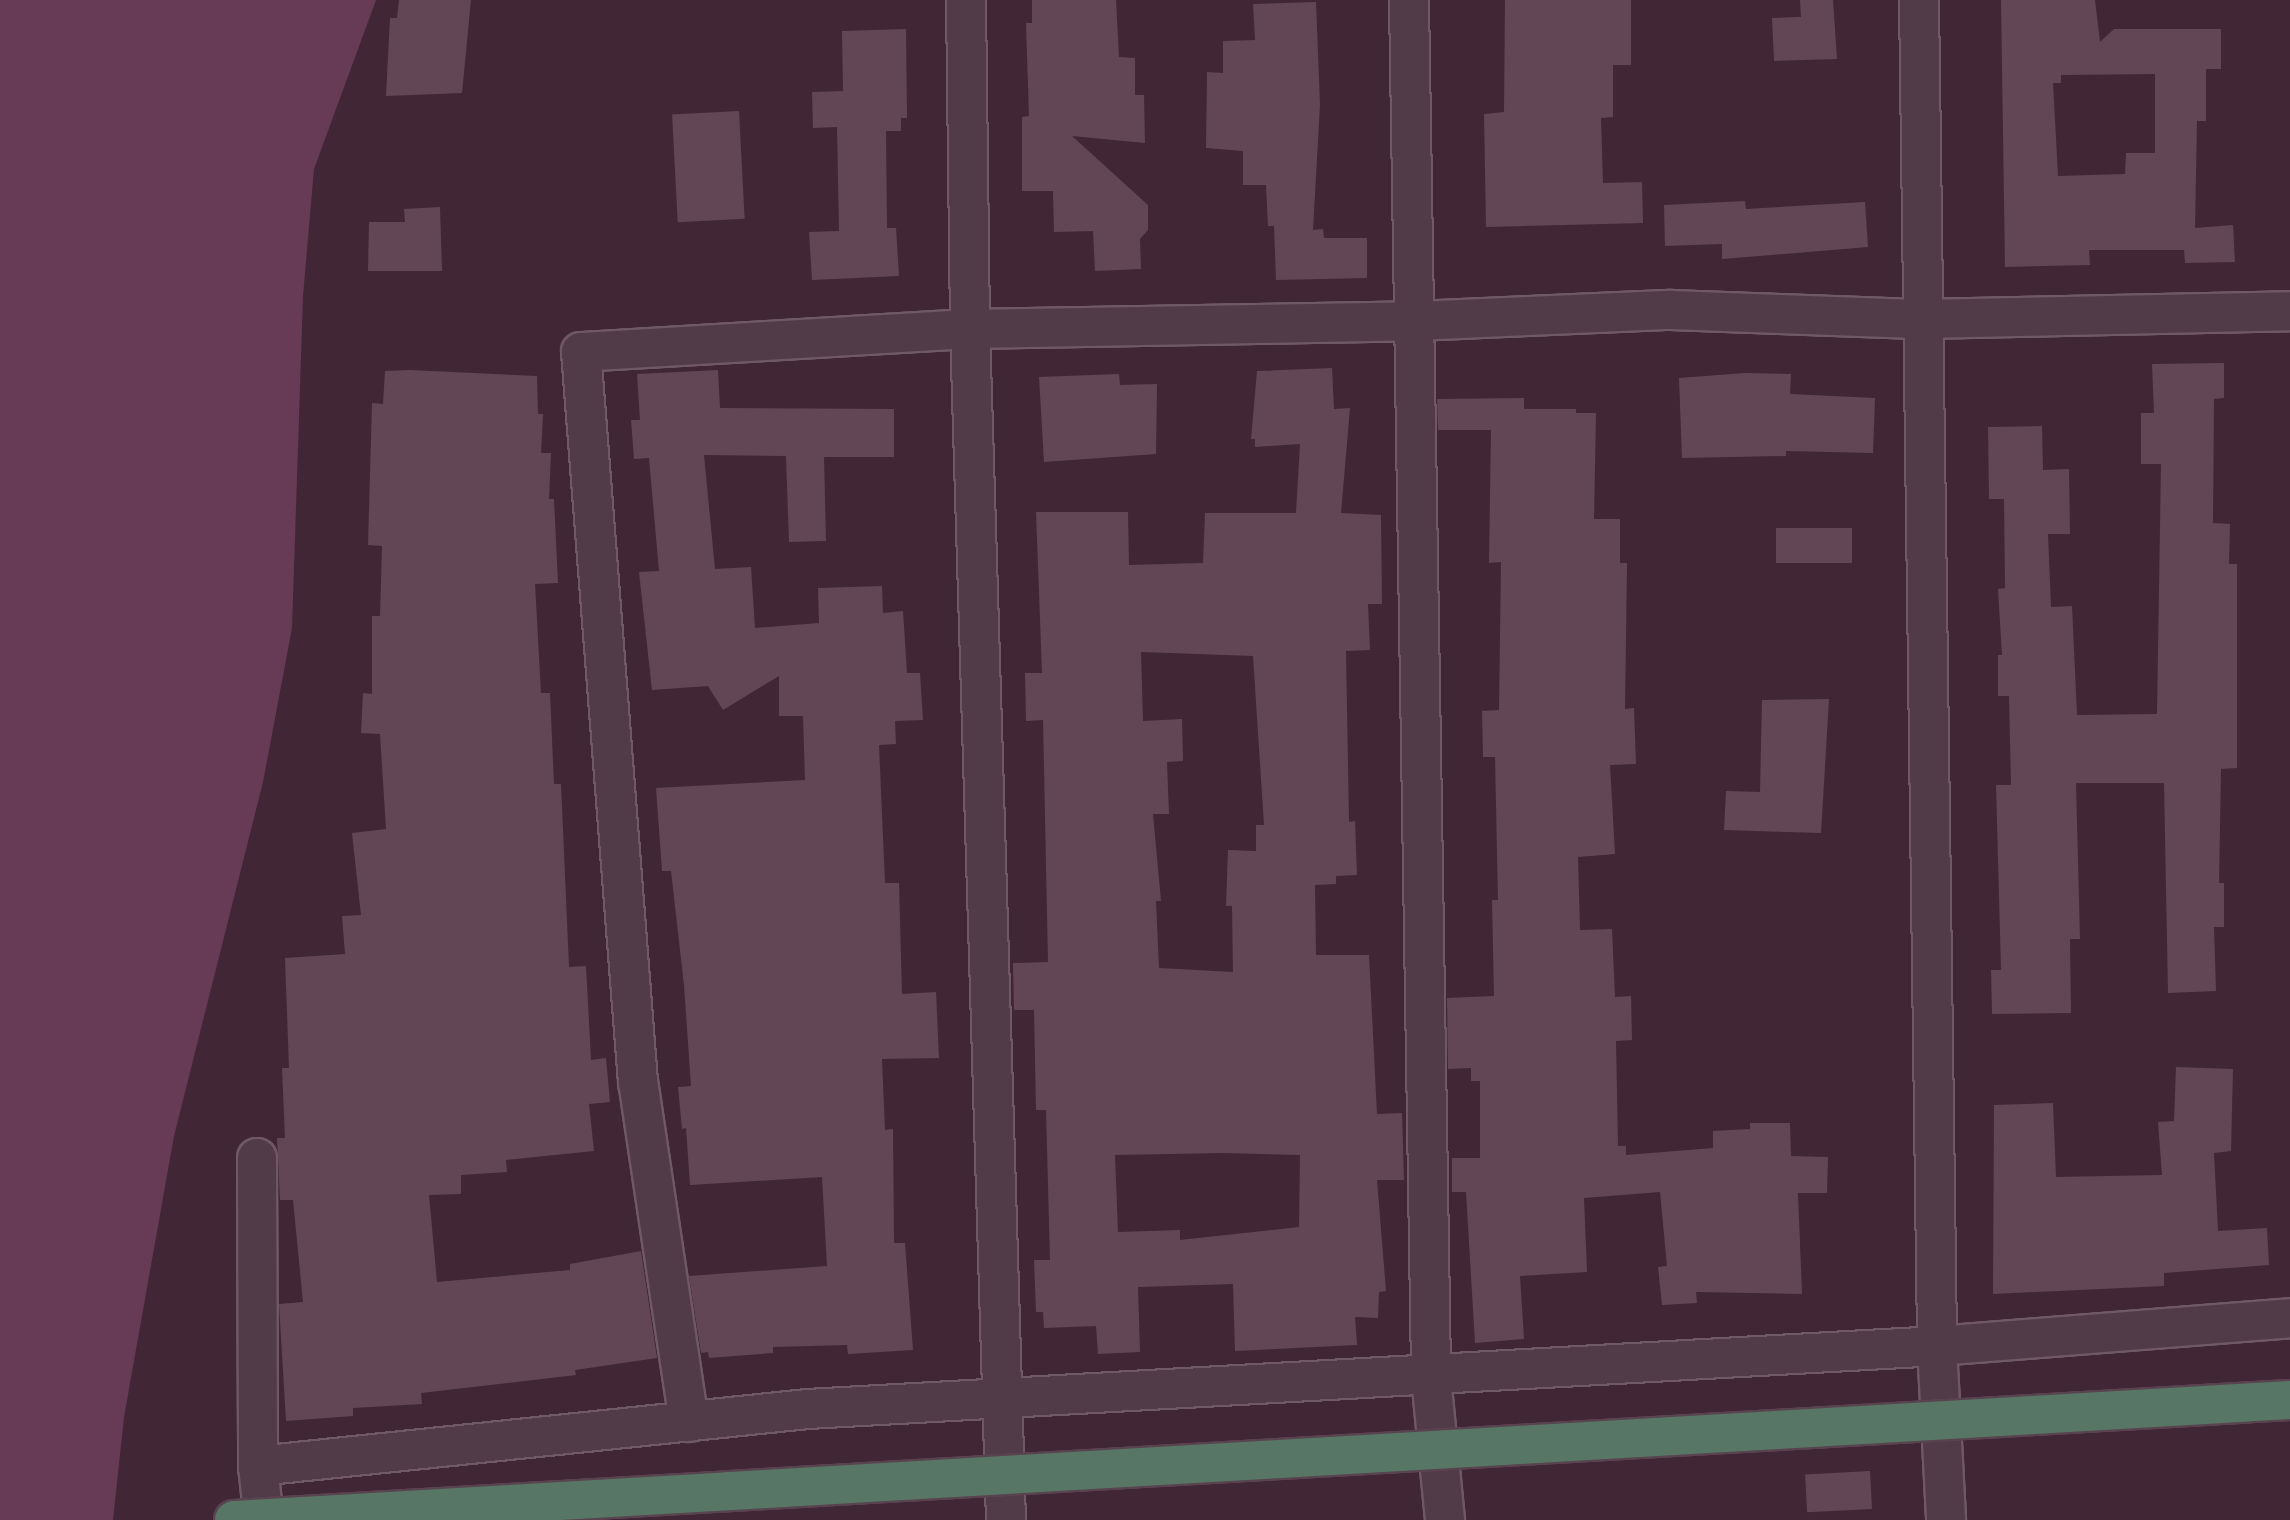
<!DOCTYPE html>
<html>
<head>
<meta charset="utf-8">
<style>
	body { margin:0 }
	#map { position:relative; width:2290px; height:1520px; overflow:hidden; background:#412736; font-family:Manrope,sans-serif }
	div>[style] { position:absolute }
	.water>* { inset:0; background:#673b55 }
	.building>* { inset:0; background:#624656; transform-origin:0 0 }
	.roads { filter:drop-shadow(2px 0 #6e5965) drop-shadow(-2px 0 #6e5965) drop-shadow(0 2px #6e5965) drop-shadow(0 -2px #6e5965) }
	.street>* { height:38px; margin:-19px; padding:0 19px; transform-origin:19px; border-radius:19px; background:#513b48 }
	.bridges { filter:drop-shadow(2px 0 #58434f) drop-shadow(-2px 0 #58434f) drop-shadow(0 2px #58434f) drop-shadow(0 -2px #58434f) }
	.highway-bridge>* { height:38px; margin:-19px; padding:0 19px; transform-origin:19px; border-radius:19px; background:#587665 }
	span { translate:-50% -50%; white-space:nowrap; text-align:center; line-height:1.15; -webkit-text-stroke:5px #36202d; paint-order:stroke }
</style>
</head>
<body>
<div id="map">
	<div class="water">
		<div style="clip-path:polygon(0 0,376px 0,314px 169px,303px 296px,292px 628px,263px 782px,174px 1136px,124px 1417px,113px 1520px,0 1520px)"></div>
	</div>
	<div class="building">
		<div style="clip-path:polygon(399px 0,471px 0,462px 93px,386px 96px,390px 18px,397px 18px)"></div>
		<div style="clip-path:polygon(1032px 0,1116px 0,1119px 57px,1135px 58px,1135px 95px,1144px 95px,1145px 143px,1072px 136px,1148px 205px,1148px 230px,1140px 239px,1141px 269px,1095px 271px,1093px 231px,1054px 232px,1053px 191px,1022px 191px,1022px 117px,1029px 116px,1026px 23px,1032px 23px)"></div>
		<div style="clip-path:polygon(1505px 0,1631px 0,1631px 65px,1613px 65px,1613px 117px,1601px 118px,1603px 183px,1642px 182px,1643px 223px,1486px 227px,1484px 114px,1504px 112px)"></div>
		<div style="clip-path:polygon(1800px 0,1833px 0,1837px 59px,1774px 61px,1772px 18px,1801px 17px)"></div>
		<div style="clip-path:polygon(evenodd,2001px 0,2095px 0,2100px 42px,2114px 29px,2221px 29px,2221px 69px,2206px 69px,2206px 121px,2197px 121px,2195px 228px,2233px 225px,2235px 262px,2185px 263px,2184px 250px,2089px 250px,2090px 265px,2005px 267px,2001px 0,2155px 74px,2155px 153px,2126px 153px,2125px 174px,2058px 176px,2053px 83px,2061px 83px,2061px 75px,2155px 74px)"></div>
		<div style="clip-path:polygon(1316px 2px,1320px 105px,1313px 230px,1323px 229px,1324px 238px,1367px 238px,1367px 278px,1276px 280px,1274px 226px,1268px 226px,1266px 185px,1243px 185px,1243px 151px,1206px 148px,1207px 72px,1223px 73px,1223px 41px,1255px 40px,1253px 4px)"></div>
		<div style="clip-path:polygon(906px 29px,907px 118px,901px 118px,901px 131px,886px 131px,887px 228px,896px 228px,899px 276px,812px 280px,809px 232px,839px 231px,837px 127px,813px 128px,812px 92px,843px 91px,842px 31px)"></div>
		<div style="left:739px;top:111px;width:108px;height:67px;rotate:87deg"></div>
		<div style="clip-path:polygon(1745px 201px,1746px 209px,1865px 202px,1868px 247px,1722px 259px,1722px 244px,1665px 246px,1664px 205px)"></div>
		<div style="clip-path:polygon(440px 207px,442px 271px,368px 271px,369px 222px,405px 222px,404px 209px)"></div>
		<div style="clip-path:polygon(2224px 363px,2224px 398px,2214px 399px,2213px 523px,2230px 524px,2229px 564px,2237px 564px,2237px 768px,2221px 769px,2219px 883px,2224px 883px,2224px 927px,2214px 927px,2216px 991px,2168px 993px,2164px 783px,2076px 783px,2080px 939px,2070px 939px,2071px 1013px,1992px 1014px,1991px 970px,2001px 970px,1996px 785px,2011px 785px,2009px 696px,1998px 696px,1998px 655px,2002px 655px,1998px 589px,2005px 588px,2004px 499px,1989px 499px,1988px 427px,2042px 426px,2043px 470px,2069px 469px,2070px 534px,2048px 534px,2051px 607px,2072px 606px,2077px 715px,2157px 714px,2161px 464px,2141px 464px,2141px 413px,2154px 413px,2152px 364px)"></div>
		<div style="clip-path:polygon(evenodd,1332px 368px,1334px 409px,1350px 408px,1341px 513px,1381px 515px,1382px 604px,1368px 604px,1370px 650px,1346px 651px,1349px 822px,1355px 821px,1357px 875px,1336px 876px,1336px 884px,1315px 885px,1316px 955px,1369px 955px,1377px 1114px,1402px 1113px,1404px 1180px,1377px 1180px,1386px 1291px,1379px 1292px,1378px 1318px,1355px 1317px,1357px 1345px,1235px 1351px,1233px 1284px,1138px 1287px,1140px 1352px,1098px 1354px,1096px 1326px,1044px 1328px,1043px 1312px,1036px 1312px,1034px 1260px,1050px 1260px,1046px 1110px,1036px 1110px,1034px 1010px,1014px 1010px,1013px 963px,1048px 962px,1043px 720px,1026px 721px,1025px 673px,1042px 673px,1036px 512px,1128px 512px,1129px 565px,1203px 563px,1205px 513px,1296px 513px,1300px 444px,1255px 447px,1255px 439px,1251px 439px,1257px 371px,1332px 368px,1141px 652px,1253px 656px,1264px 825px,1256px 825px,1256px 851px,1228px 850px,1226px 906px,1232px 906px,1233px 972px,1159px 968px,1156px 901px,1161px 901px,1153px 814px,1169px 814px,1167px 762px,1183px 761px,1182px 719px,1143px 721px,1141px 652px,1332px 368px,1224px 1153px,1300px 1155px,1299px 1227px,1180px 1240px,1180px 1230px,1118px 1232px,1115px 1155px,1224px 1153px)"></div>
		<div style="clip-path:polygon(410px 370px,537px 376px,538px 414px,543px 414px,541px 453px,551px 453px,549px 499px,554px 499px,558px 583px,535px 584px,541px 693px,550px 693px,554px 784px,561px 784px,569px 967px,586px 966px,591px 1060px,606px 1058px,610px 1102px,589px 1104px,594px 1151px,506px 1160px,507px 1172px,461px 1175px,461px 1194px,429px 1195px,437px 1282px,570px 1270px,570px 1264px,641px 1251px,657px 1358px,575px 1370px,576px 1375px,421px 1393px,422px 1404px,353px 1408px,353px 1416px,286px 1421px,279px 1304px,303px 1302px,293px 1200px,280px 1200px,277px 1138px,285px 1138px,282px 1068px,289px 1068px,285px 958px,345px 954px,342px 916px,361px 915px,352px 833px,386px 829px,380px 734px,361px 733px,363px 693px,372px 694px,372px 616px,380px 616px,382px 546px,368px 545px,372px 403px,383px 404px,385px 371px)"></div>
		<div style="clip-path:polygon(718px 370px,720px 408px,894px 409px,894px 457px,824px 457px,826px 541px,789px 542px,786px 456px,704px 455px,715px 569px,751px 567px,755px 628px,819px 623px,818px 588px,882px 586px,883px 613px,903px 611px,907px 673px,920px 673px,923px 720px,895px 721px,896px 744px,879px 745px,885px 883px,899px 883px,902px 994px,936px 992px,939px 1058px,882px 1059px,885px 1130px,893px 1129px,894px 1243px,905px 1243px,913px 1350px,848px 1354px,847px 1345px,773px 1347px,773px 1353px,709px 1358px,708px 1352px,701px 1353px,689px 1276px,827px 1266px,822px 1177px,690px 1185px,686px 1128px,682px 1129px,678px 1087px,691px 1086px,684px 985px,671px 871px,662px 871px,656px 788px,805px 780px,803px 716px,779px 716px,779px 676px,723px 710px,708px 686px,652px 690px,639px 572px,659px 571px,649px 458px,634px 459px,631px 420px,640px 420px,637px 374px)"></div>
		<div style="clip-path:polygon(1745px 373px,1791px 374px,1790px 394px,1875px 398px,1873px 453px,1786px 451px,1786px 456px,1682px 458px,1679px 378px)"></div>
		<div style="clip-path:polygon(1119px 374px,1120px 385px,1157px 384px,1156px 454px,1044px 462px,1039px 377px)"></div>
		<div style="clip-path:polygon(1524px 398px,1524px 409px,1576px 409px,1576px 413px,1596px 413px,1594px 519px,1620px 519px,1620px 563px,1627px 563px,1625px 709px,1634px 708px,1636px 764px,1610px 765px,1615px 854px,1578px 857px,1580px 930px,1612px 929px,1615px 997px,1631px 996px,1632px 1040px,1616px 1041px,1618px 1146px,1626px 1146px,1626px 1155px,1713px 1148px,1713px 1131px,1750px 1129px,1750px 1123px,1790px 1123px,1791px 1156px,1828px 1157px,1827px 1193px,1798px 1193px,1802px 1294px,1696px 1292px,1697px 1303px,1662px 1305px,1658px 1267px,1667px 1266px,1660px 1192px,1584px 1198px,1587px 1272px,1520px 1276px,1524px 1339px,1475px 1343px,1466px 1192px,1452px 1192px,1452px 1158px,1480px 1158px,1480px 1081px,1471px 1081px,1471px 1068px,1448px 1069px,1447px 998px,1494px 996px,1492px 900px,1498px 900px,1495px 757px,1483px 757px,1482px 711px,1499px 710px,1501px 562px,1489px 563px,1491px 430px,1438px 430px,1437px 399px)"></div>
		<div style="left:1776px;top:528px;width:76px;height:35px"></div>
		<div style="clip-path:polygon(1829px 699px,1821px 833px,1724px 830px,1726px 791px,1760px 792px,1762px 700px)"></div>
		<div style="clip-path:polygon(2176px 1067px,2233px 1069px,2231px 1151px,2214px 1153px,2218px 1231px,2267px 1228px,2269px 1265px,2164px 1273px,2164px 1286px,1993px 1294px,1994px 1105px,2053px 1103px,2056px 1177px,2162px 1175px,2158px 1122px,2174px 1121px)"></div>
		<div style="left:1870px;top:1471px;width:38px;height:65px;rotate:87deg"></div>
	</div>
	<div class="roads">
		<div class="street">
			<div style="left:966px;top:0;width:329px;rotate:89.3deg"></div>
			<div style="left:970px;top:329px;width:1192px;rotate:88.27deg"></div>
			<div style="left:1409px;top:0;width:1377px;rotate:89.08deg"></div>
			<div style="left:1431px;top:1377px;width:144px;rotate:84.4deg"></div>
			<div style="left:1919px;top:0;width:1346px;rotate:89.23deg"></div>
			<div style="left:1937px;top:1346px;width:174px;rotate:87deg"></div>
			<div style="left:257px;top:1158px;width:308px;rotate:89.8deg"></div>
			<div style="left:258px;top:1466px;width:54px;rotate:83.7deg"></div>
			<div style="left:689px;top:1422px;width:344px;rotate:-98.5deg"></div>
			<div style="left:638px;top:1082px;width:732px;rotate:-94.46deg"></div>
			<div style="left:581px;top:352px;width:390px;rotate:-3.4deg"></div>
			<div style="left:970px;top:329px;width:444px;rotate:-1deg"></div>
			<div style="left:1414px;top:321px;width:257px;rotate:-2.5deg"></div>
			<div style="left:1671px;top:310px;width:251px;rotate:2.1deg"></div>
			<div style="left:1922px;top:319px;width:368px;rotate:-1.2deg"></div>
			<div style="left:258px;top:1466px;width:553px;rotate:-5.92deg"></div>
			<div style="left:808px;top:1409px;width:1131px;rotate:-3.19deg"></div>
			<div style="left:1937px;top:1346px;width:354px;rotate:-4.5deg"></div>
		</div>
	</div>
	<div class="bridges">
		<div class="highway-bridge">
			<div style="left:234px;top:1520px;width:2059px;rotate:-3.34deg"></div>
		</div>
	</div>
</div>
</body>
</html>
